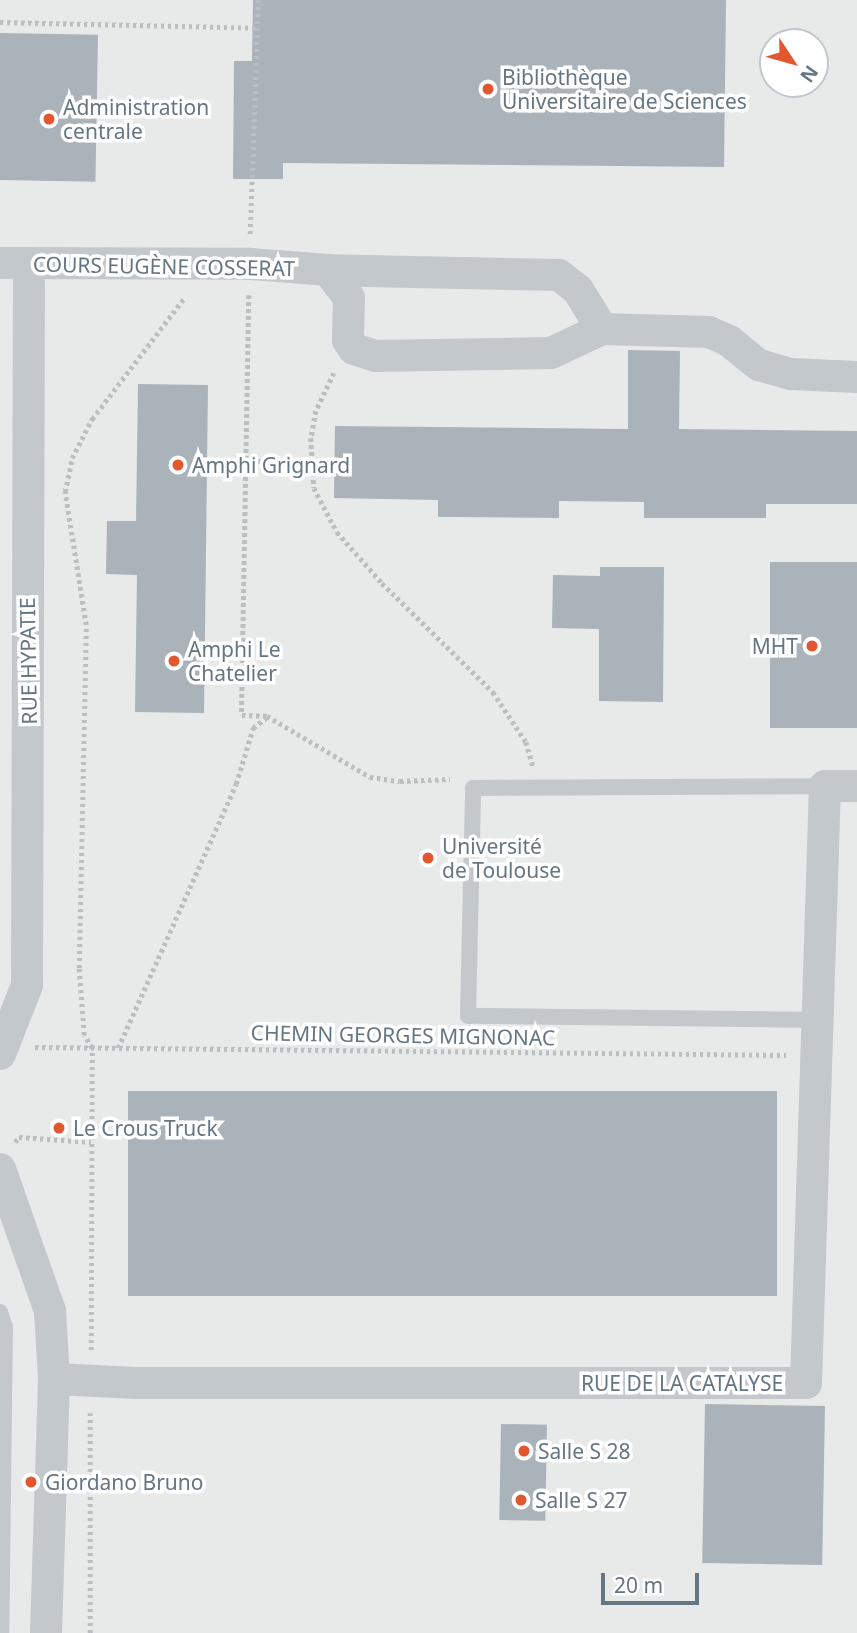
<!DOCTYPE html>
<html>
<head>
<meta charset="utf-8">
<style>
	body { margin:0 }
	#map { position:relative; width:857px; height:1633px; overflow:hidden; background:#fafaf8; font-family:"Noto Sans",sans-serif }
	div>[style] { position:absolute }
	.built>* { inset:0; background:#e8e9e9 }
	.building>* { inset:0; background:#aab3b9; transform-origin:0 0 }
	.path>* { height:4.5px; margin-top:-2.25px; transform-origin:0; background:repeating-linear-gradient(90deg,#bbbfc2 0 3.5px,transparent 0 7px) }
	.service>* { height:16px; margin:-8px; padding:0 8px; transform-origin:8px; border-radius:8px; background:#c3c8cc }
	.minor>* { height:32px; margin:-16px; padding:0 16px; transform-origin:16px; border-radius:16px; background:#c3c8cc }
	.dots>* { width:19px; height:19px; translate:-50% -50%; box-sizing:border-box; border:4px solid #fff; border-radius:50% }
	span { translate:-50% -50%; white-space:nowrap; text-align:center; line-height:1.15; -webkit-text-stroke:7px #fff; paint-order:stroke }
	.poi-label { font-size:21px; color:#657683 }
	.left { translate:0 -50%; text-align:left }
	.right { translate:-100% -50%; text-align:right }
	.street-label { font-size:21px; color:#657683 }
	.north { position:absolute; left:759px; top:28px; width:70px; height:70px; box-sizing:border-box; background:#fff; border:2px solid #c1c8cd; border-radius:50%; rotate:126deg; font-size:19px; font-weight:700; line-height:28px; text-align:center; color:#657683 }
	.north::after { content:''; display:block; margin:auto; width:24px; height:32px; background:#e4572e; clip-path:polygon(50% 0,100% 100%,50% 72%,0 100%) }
	.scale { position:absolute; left:601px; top:1573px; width:98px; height:32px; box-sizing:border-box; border:4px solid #657683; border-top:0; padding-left:9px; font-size:21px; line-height:24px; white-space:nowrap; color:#657683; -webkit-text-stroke:5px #fff; paint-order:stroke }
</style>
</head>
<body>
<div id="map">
	<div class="built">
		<div style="clip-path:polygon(evenodd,0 0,857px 0,857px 1633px,0 1633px,0 0,773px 42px,815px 42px,815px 84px,773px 84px,773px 42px)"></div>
	</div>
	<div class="building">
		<div style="clip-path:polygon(253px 0,726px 0,724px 167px,283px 163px,283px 179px,233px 179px,234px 61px,252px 61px)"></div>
		<div style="left:0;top:33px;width:98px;height:147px;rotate:1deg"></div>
		<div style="clip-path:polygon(628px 350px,680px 351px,679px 429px,857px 431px,857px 504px,766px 504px,766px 518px,644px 518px,644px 502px,559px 501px,559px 518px,456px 517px,438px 517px,438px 500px,334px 498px,335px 426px,628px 429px)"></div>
		<div style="clip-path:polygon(138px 384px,208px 385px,204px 713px,135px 712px,137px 575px,106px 574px,107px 521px,136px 521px)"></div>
		<div style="left:770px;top:562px;width:87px;height:166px"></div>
		<div style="clip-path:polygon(600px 567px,664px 567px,663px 702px,599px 701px,599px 629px,552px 628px,553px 575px,600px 576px)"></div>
		<div style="left:128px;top:1091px;width:649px;height:205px"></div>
		<div style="left:705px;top:1404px;width:120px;height:159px;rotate:1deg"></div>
		<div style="left:501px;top:1424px;width:46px;height:96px;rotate:1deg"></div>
	</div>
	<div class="path">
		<div style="left:0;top:22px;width:256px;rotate:1.3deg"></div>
		<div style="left:250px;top:234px;width:234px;rotate:-88deg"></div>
		<div style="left:249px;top:295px;width:420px;rotate:91deg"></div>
		<div style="left:242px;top:715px;width:25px;rotate:2deg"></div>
		<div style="left:267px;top:716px;width:120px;rotate:30.6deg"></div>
		<div style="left:370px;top:777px;width:30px;rotate:8deg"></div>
		<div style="left:400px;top:781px;width:50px;rotate:-2.3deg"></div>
		<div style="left:334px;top:373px;width:42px;rotate:115.3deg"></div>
		<div style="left:316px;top:411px;width:27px;rotate:100deg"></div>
		<div style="left:311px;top:438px;width:50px;rotate:86.6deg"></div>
		<div style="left:314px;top:488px;width:50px;rotate:62.4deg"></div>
		<div style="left:337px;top:532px;width:68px;rotate:48.6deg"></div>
		<div style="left:382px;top:583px;width:156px;rotate:44.5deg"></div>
		<div style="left:493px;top:692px;width:60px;rotate:56.6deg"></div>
		<div style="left:526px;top:742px;width:25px;rotate:74deg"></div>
		<div style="left:244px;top:461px;width:90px;rotate:0.6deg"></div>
		<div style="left:35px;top:1047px;width:751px;rotate:0.61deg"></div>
		<div style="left:118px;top:1048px;width:289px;rotate:-65.9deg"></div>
		<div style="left:236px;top:784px;width:59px;rotate:-73.1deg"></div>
		<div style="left:253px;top:728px;width:18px;rotate:-38deg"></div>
		<div style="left:15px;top:1142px;width:6px;rotate:-51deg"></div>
		<div style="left:19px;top:1137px;width:72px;rotate:4deg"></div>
		<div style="left:91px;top:1350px;width:302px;rotate:-89.8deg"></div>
		<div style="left:92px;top:1048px;width:15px;rotate:-122deg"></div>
		<div style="left:84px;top:1035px;width:67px;rotate:-94.3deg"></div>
		<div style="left:79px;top:968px;width:343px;rotate:-88.8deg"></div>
		<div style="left:86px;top:625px;width:135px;rotate:-99deg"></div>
		<div style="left:65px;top:492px;width:35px;rotate:-78deg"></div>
		<div style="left:72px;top:458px;width:44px;rotate:-62.9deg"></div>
		<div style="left:92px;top:419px;width:153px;rotate:-52.7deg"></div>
		<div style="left:90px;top:1633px;width:220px;rotate:-90deg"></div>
	</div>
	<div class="service">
		<div style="left:819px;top:1020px;width:351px;rotate:-179.3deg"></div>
		<div style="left:468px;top:1016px;width:228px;rotate:-88.7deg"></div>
		<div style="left:473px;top:788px;width:352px;rotate:-0.3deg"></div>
		<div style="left:0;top:1312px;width:16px;rotate:72deg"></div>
		<div style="left:5px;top:1327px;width:306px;rotate:90.7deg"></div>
	</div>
	<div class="minor">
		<div style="left:0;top:263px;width:250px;rotate:0.2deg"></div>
		<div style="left:250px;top:264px;width:78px;rotate:4.4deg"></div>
		<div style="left:602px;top:329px;width:46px;rotate:-121.6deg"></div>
		<div style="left:578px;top:290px;width:24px;rotate:-142deg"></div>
		<div style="left:559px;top:275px;width:231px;rotate:-178.8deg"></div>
		<div style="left:328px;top:270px;width:35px;rotate:53deg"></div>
		<div style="left:349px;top:298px;width:42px;rotate:91.4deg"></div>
		<div style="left:348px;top:340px;width:11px;rotate:56deg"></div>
		<div style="left:354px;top:349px;width:23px;rotate:18deg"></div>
		<div style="left:376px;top:356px;width:175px;rotate:-1deg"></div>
		<div style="left:551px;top:353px;width:56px;rotate:-25.2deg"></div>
		<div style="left:602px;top:329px;width:107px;rotate:1.6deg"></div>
		<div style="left:709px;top:332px;width:22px;rotate:24deg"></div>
		<div style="left:729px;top:341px;width:38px;rotate:39deg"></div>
		<div style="left:759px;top:365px;width:33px;rotate:16deg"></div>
		<div style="left:791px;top:374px;width:66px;rotate:2.6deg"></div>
		<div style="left:0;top:1054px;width:74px;rotate:-68.6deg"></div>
		<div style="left:27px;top:985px;width:722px;rotate:-89.84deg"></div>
		<div style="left:0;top:1169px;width:151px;rotate:70.6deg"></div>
		<div style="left:50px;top:1311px;width:68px;rotate:86.6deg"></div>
		<div style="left:54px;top:1379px;width:254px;rotate:91.8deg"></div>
		<div style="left:54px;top:1379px;width:82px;rotate:2.8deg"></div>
		<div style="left:136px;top:1383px;width:670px"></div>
		<div style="left:806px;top:1383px;width:597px;rotate:-88.18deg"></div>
		<div style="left:825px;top:786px;width:32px"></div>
	</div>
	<div class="dots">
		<div style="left:488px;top:89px;background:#e4572e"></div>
		<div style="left:49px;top:119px;background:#e4572e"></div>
		<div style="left:178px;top:465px;background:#e4572e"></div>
		<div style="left:812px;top:646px;background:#e4572e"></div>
		<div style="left:174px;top:661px;background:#e4572e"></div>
		<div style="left:428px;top:858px;background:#e4572e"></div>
		<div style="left:59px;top:1128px;background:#e4572e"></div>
		<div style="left:524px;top:1451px;background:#e4572e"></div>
		<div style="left:31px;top:1482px;background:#e4572e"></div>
		<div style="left:521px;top:1500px;background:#e4572e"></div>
	</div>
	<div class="poi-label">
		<span class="left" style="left:502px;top:89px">Bibliothèque<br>Universitaire de Sciences</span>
		<span class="left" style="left:63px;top:119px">Administration<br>centrale</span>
		<span class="left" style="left:192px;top:465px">Amphi Grignard</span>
		<span class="right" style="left:798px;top:646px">MHT</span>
		<span class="left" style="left:188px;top:661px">Amphi Le<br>Chatelier</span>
		<span class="left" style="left:442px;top:858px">Université<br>de Toulouse</span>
		<span class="left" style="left:73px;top:1128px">Le Crous Truck</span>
		<span class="left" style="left:538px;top:1451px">Salle S 28</span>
		<span class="left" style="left:45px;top:1482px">Giordano Bruno</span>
		<span class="left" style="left:535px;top:1500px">Salle S 27</span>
	</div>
	<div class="street-label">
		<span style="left:164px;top:266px;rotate:1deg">COURS EUGÈNE COSSERAT</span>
		<span style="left:28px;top:661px;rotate:-91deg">RUE HYPATIE</span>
		<span style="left:403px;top:1035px;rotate:1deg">CHEMIN GEORGES MIGNONAC</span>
		<span style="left:682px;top:1383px">RUE DE LA CATALYSE</span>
	</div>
	<div class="north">N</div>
	<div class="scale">20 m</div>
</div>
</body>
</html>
